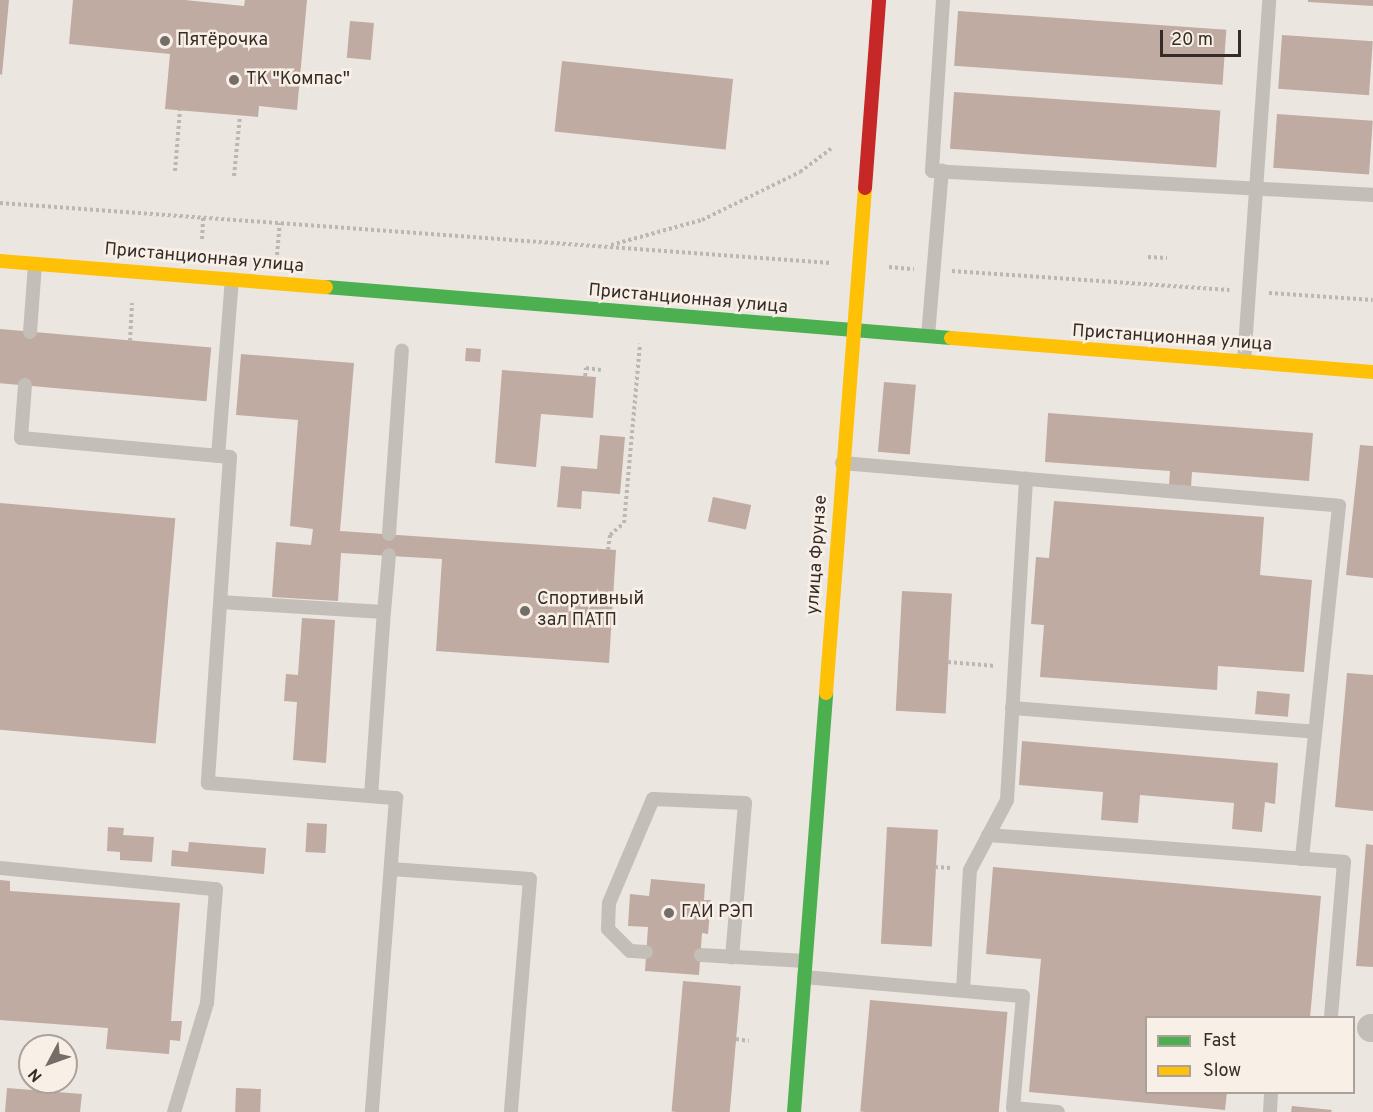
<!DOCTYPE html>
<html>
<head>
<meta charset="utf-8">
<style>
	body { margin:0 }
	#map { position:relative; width:1373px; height:1112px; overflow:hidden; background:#ece6e0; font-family:Overpass,sans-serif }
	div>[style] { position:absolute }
	.building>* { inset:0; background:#bfaba2; transform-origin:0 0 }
	.path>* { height:4px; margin-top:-2px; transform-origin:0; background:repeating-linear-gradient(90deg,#bdb7b2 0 3px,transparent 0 6px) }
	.lane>* { height:14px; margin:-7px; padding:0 7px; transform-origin:7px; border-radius:7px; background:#c4beb9 }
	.street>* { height:28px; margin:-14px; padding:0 14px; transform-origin:14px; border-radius:14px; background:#c4beb9 }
	.fast>* { height:14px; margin:-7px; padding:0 7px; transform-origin:7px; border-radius:7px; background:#4caf50 }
	.slow>* { height:14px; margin:-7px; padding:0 7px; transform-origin:7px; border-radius:7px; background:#ffc107 }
	.jam>* { height:14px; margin:-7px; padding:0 7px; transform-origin:7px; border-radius:7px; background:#c62828 }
	.dots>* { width:16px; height:16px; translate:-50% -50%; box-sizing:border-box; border:3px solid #f8f0e7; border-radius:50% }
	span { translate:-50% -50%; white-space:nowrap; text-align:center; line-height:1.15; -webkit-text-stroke:5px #f8f0e7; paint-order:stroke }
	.poi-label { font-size:18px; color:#352c27 }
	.left { translate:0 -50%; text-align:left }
	.street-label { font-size:18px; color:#352c27 }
	.legend { position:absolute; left:1145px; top:1016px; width:210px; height:78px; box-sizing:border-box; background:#f8f0e7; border:2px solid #aaa29a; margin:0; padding:8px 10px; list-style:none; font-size:18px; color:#352c27 }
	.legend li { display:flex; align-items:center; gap:12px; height:30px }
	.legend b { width:30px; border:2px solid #aaa29a }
	.north { position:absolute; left:18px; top:1034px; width:60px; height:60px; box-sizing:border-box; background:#f8f0e7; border:2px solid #aaa29a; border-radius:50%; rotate:229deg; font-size:16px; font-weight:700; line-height:24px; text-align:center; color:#352c27 }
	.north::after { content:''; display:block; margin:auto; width:21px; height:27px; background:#756d68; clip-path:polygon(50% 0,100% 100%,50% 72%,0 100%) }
	.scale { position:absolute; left:1160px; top:30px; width:81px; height:27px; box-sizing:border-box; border:3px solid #352c27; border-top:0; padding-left:8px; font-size:18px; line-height:21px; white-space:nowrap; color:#352c27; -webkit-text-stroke:4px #f8f0e7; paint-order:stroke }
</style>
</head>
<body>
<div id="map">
	<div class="building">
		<div style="clip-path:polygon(0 0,9px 0,2px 75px,0 74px)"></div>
		<div style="clip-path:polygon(73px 0,185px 0,244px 6px,245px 0,307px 0,297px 110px,259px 106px,258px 117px,165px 109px,170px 54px,69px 44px)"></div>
		<div style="clip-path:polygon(1308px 0,1373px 0,1373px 6px,1308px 2px)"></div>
		<div style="left:958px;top:11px;width:269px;height:55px;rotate:4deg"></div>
		<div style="left:350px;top:21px;width:24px;height:37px;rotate:5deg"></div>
		<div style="left:1282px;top:35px;width:91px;height:54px;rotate:4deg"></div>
		<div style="left:562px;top:61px;width:172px;height:71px;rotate:6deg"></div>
		<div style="left:954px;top:92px;width:267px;height:57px;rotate:4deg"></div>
		<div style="left:1277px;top:114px;width:96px;height:54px;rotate:4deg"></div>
		<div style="left:0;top:329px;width:212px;height:54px;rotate:5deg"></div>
		<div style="left:466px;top:348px;width:15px;height:13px;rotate:4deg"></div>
		<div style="clip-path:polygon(241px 354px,354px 363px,340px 531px,616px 550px,609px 663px,436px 651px,442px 559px,341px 553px,338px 601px,272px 597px,276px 542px,311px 545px,313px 529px,290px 526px,298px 420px,236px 415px)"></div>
		<div style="clip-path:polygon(502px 370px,596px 377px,593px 418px,541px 414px,536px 467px,495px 463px)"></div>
		<div style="left:884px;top:382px;width:32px;height:70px;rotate:5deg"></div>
		<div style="clip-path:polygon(1048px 413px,1313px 433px,1309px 481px,1192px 472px,1191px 487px,1169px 486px,1170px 471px,1045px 462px)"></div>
		<div style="clip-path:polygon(600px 435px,625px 437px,620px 494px,582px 491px,581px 509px,557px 507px,561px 466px,597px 469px)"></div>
		<div style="clip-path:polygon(1360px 445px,1373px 446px,1373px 578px,1346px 575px)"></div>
		<div style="left:713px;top:497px;width:39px;height:25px;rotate:12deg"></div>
		<div style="clip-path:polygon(1054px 501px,1264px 517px,1260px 575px,1312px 580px,1304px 672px,1218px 666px,1217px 690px,1040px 677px,1044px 625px,1031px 624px,1036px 557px,1049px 558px)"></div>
		<div style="left:0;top:503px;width:176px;height:226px;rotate:5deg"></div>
		<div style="left:902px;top:591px;width:50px;height:120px;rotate:3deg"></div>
		<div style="clip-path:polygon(302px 618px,335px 620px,326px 763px,293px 760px,297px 702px,284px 701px,286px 674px,298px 675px)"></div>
		<div style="clip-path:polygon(1347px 673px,1373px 675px,1373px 811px,1335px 807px)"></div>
		<div style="left:1257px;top:691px;width:33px;height:23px;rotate:5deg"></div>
		<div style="clip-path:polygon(1022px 741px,1278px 763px,1275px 804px,1265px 802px,1262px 832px,1232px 829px,1234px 803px,1140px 795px,1138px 823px,1101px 820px,1103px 792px,1019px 785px)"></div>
		<div style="left:307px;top:823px;width:20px;height:29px;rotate:3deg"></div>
		<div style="clip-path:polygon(108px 827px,124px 828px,123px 835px,154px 837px,152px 862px,120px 860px,120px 852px,107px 851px)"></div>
		<div style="left:887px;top:827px;width:51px;height:117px;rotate:3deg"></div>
		<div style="clip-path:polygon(189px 842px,266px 848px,264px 874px,171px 866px,172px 850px,188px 852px)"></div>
		<div style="clip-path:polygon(1366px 844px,1373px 845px,1373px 967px,1356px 966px)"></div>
		<div style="clip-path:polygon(993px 867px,1321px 896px,1310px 1018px,1146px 1018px,1146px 1092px,1227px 1092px,1225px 1110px,1029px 1092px,1041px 959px,986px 954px)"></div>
		<div style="clip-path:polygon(651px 879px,705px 884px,704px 900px,711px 900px,708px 934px,702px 933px,699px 975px,645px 971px,648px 927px,628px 926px,630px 894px,649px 896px)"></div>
		<div style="clip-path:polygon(0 880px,10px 881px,10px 891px,180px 903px,171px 1021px,182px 1021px,180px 1041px,170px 1040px,169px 1054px,106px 1049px,108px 1028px,0 1020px)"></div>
		<div style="left:683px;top:981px;width:58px;height:131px;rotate:5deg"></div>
		<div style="left:870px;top:1000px;width:138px;height:112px;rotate:5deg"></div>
		<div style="clip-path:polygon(7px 1088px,82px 1094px,80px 1112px,5px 1112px)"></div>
		<div style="left:236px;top:1088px;width:25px;height:24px;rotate:2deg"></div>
		<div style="clip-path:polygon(1292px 1106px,1332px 1110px,1331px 1112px,1291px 1112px)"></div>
	</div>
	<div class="path">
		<div style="left:175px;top:171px;width:61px;rotate:-85.3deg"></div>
		<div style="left:234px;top:176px;width:60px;rotate:-84.3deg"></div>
		<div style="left:0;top:203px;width:833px;rotate:4.13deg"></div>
		<div style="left:202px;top:239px;width:22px;rotate:-87deg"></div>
		<div style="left:611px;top:245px;width:94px;rotate:-15.4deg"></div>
		<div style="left:702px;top:220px;width:109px;rotate:-26.1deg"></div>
		<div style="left:800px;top:172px;width:39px;rotate:-37deg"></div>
		<div style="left:277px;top:255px;width:32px;rotate:-85deg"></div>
		<div style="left:1148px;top:257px;width:19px;rotate:3deg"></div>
		<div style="left:889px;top:267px;width:25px;rotate:5deg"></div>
		<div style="left:952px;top:271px;width:278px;rotate:3.9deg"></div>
		<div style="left:1269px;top:293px;width:104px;rotate:3.9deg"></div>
		<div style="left:130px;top:341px;width:38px;rotate:-87deg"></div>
		<div style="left:585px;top:376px;width:8px;rotate:-83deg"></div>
		<div style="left:586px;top:368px;width:15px;rotate:8deg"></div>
		<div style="left:608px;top:550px;width:15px;rotate:-82deg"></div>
		<div style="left:610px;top:535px;width:18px;rotate:-41deg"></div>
		<div style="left:624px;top:523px;width:180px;rotate:-84.9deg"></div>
		<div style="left:948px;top:662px;width:48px;rotate:4.8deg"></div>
		<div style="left:935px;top:867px;width:16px;rotate:4deg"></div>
		<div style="left:736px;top:1039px;width:13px;rotate:9deg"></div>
	</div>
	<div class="lane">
		<div style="left:943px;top:0;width:171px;rotate:93.7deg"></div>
		<div style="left:932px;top:171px;width:442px;rotate:3.1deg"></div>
		<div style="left:30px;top:332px;width:68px;rotate:-85.8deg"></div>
		<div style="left:928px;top:336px;width:166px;rotate:-85.2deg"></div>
		<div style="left:1244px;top:362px;width:363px;rotate:-86deg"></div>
		<div style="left:25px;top:385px;width:53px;rotate:94.3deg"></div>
		<div style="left:21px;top:438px;width:210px;rotate:5.2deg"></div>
		<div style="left:230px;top:457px;width:327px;rotate:93.9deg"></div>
		<div style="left:208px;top:783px;width:189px;rotate:4.6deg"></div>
		<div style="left:396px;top:798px;width:315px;rotate:94.4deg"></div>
		<div style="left:218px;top:456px;width:177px;rotate:-85.5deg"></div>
		<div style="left:842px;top:463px;width:499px;rotate:4.9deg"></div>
		<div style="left:1339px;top:506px;width:355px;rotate:96deg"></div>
		<div style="left:389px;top:534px;width:184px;rotate:-86deg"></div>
		<div style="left:221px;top:602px;width:163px;rotate:3.5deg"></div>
		<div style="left:384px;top:612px;width:57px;rotate:-85deg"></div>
		<div style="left:1012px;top:708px;width:304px;rotate:4.5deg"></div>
		<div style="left:371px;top:796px;width:184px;rotate:-86deg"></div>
		<div style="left:988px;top:835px;width:357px;rotate:4.3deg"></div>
		<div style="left:1344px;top:862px;width:157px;rotate:94.8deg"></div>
		<div style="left:0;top:868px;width:217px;rotate:5.6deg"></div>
		<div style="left:216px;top:889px;width:114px;rotate:94.5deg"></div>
		<div style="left:207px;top:1003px;width:114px;rotate:106.8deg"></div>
		<div style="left:391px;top:869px;width:139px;rotate:4.1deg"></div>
		<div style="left:530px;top:879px;width:234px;rotate:94.7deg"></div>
		<div style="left:646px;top:952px;width:16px;rotate:-176deg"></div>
		<div style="left:630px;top:951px;width:31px;rotate:-135deg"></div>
		<div style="left:608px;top:929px;width:26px;rotate:-88deg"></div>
		<div style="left:609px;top:903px;width:113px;rotate:-67.1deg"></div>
		<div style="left:653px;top:799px;width:92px;rotate:2.5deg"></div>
		<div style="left:745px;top:803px;width:155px;rotate:94.8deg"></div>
		<div style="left:701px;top:955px;width:104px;rotate:3.3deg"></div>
		<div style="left:804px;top:977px;width:220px;rotate:5deg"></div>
		<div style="left:1023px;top:996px;width:112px;rotate:95.1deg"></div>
		<div style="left:1013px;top:1108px;width:45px;rotate:5.1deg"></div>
		<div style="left:963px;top:990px;width:120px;rotate:-86.7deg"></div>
		<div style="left:970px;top:870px;width:79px;rotate:-62.1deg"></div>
		<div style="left:1007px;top:800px;width:322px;rotate:-86.6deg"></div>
		<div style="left:1270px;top:1112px;width:20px;rotate:-87deg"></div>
	</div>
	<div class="street">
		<div style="left:1371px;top:1028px;width:2px"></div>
	</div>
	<div class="fast">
		<div style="left:326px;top:287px;width:627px;rotate:4.66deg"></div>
		<div style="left:794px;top:1112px;width:420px;rotate:-85.6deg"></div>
	</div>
	<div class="slow">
		<div style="left:0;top:261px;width:327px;rotate:4.6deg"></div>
		<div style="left:951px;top:338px;width:423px;rotate:4.6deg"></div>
		<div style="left:826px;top:693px;width:507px;rotate:-85.58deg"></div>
	</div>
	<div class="jam">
		<div style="left:865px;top:188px;width:189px;rotate:-85.7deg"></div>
	</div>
	<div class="dots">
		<div style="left:165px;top:41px;background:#756d68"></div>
		<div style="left:234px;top:80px;background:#756d68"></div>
		<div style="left:525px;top:611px;background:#756d68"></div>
		<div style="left:669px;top:913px;background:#756d68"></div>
	</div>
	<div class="poi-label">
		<span class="left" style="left:177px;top:41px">Пятёрочка</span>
		<span class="left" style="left:246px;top:80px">ТК "Компас"</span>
		<span class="left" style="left:537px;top:611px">Спортивный<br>зал ПАТП</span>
		<span class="left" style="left:681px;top:913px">ГАИ РЭП</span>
	</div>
	<div class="street-label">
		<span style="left:204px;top:259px;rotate:5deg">Пристанционная улица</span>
		<span style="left:688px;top:300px;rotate:5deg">Пристанционная улица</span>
		<span style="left:1172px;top:339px;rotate:4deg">Пристанционная улица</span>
		<span style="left:818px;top:555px;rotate:-86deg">улица Фрунзе</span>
	</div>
	<ul class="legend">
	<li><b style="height:8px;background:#4caf50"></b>Fast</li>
	<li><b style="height:8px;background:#ffc107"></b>Slow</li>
	</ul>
	<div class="north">N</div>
	<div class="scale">20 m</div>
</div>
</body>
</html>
